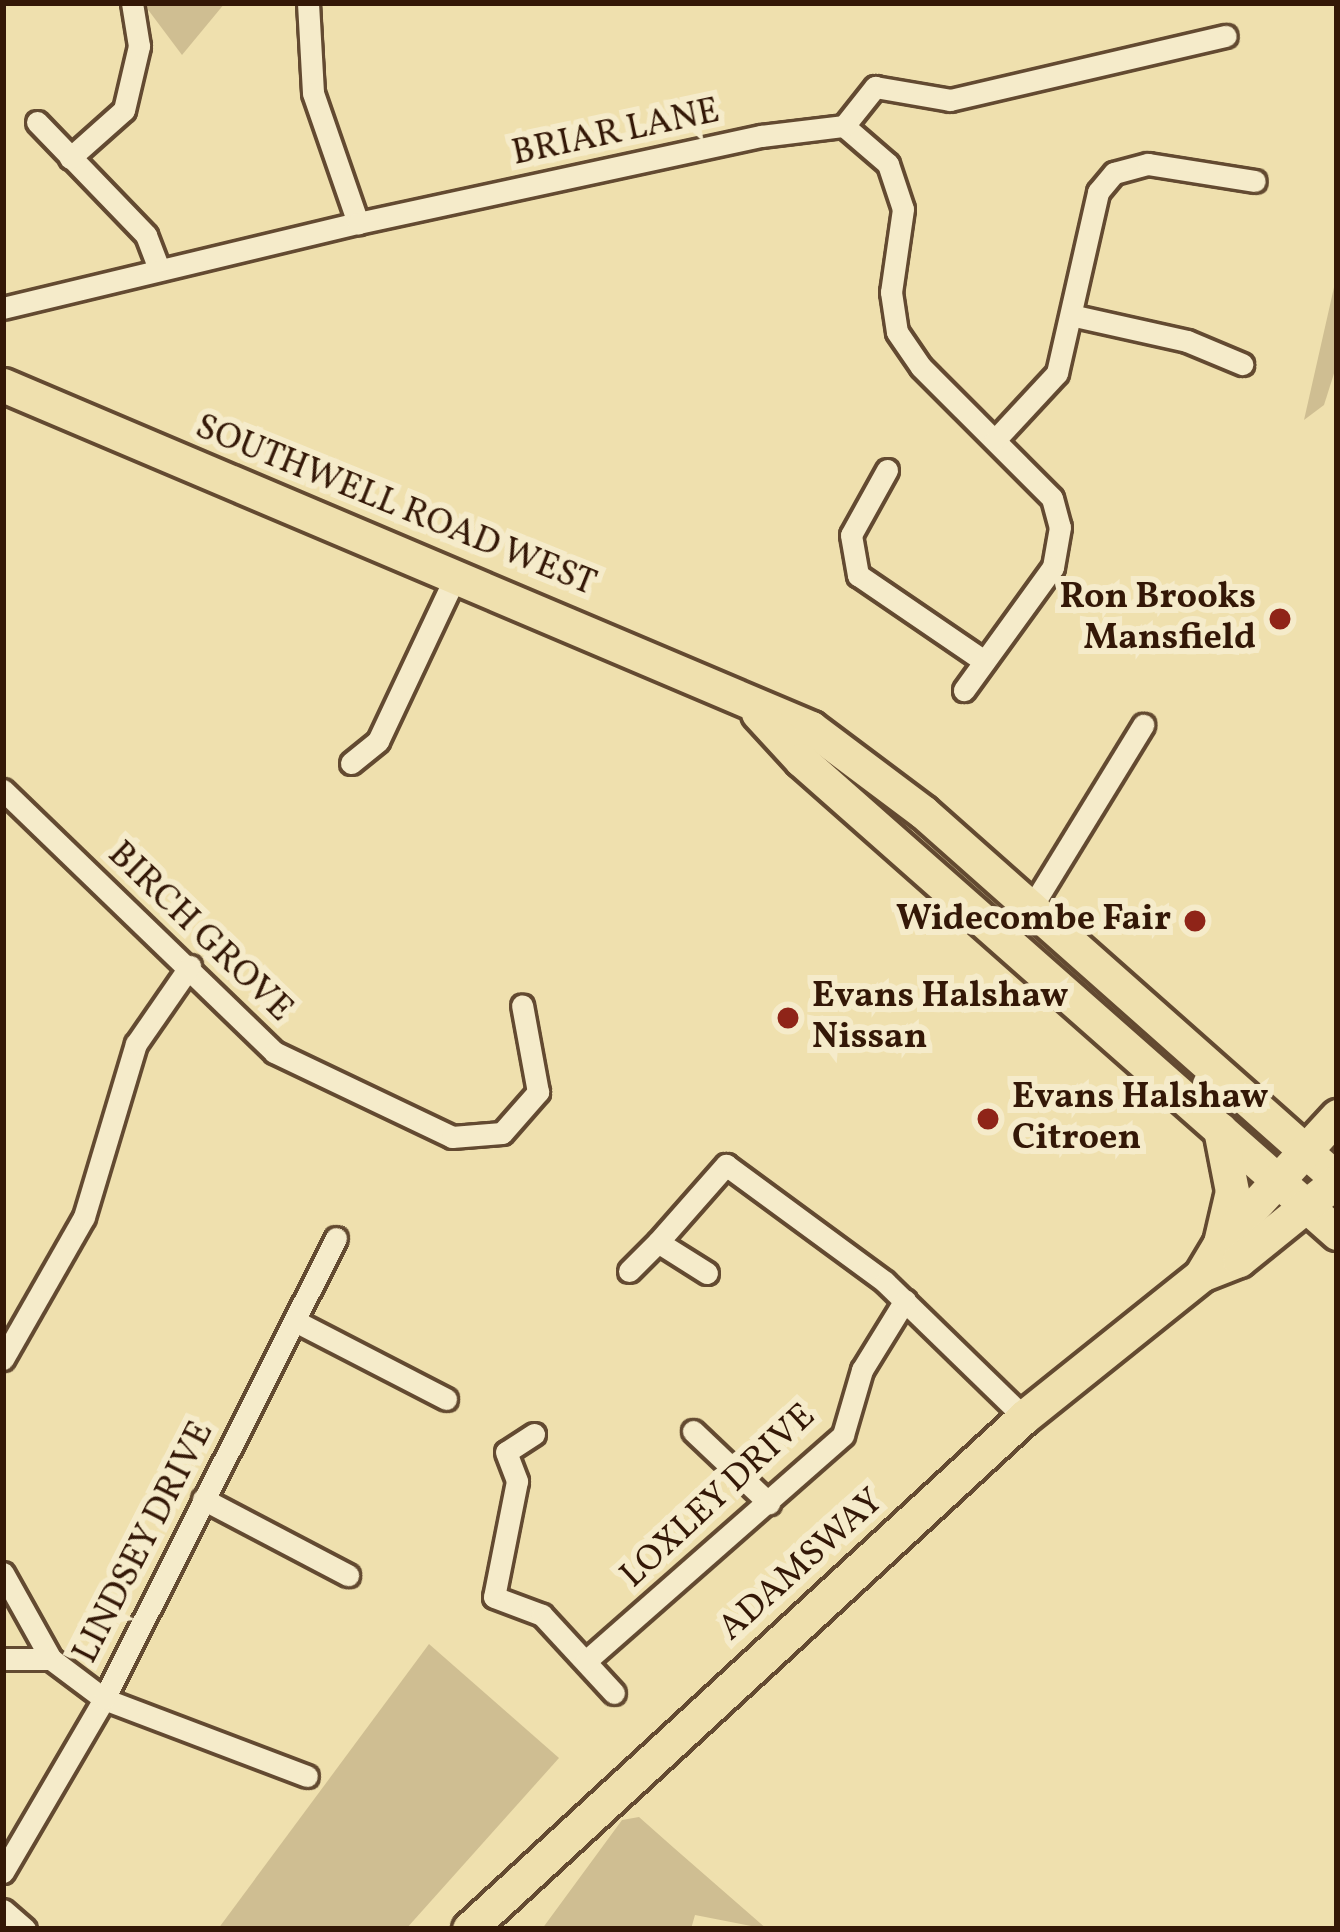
<!DOCTYPE html>
<html>
<head>
<meta charset="utf-8">
<style>
	body { margin:0 }
	#map { position:relative; width:1340px; height:1932px; overflow:hidden; background:#efe0ae; font-family:Vollkorn,serif }
	div>[style] { position:absolute }
	.green>* { inset:0; background:#cfbe92 }
	.roads { filter:drop-shadow(3px 0 #634a31) drop-shadow(-3px 0 #634a31) drop-shadow(0 3px #634a31) drop-shadow(0 -3px #634a31) }
	.minor>* { height:21px; margin:-10.5px; padding:0 10.5px; transform-origin:10.5px; border-radius:10.5px; background:#f5ebca }
	.primary>* { height:33px; margin:-16.5px; padding:0 16.5px; transform-origin:16.5px; border-radius:16.5px; background:#efe0ae }
	.dots>* { width:33px; height:33px; translate:-50% -50%; box-sizing:border-box; border:6px solid #f5ebca; border-radius:50% }
	span { translate:-50% -50%; white-space:nowrap; text-align:center; line-height:1.15; -webkit-text-stroke:12px #f5ebca; paint-order:stroke }
	.street-label { font-size:36px; color:#341807 }
	.poi-label { font-size:36px; color:#341807; font-weight:700 }
	.right { translate:-100% -50%; text-align:right }
	.left { translate:0 -50%; text-align:left }
	.frame { position:absolute; inset:0; border:6px solid #341807; pointer-events:none }
</style>
</head>
<body>
<div id="map">
	<div class="green">
		<div style="clip-path:polygon(143px 3px,225px 3px,182px 55px)"></div>
		<div style="clip-path:polygon(1337px 274px,1337px 364px,1324px 405px,1304px 420px)"></div>
		<div style="clip-path:polygon(429px 1644px,559px 1758px,406px 1929px,218px 1929px)"></div>
		<div style="clip-path:polygon(639px 1817px,674px 1848px,767px 1929px,695px 1915px,691px 1929px,542px 1929px,622px 1820px)"></div>
	</div>
	<div class="roads">
		<div class="minor">
			<div style="left:308px;top:3px;width:90px;rotate:86.8deg"></div>
			<div style="left:313px;top:93px;width:138px;rotate:70.9deg"></div>
			<div style="left:37px;top:122px;width:157px;rotate:46deg"></div>
			<div style="left:146px;top:235px;width:34px;rotate:69deg"></div>
			<div style="left:844px;top:126px;width:58px;rotate:40.8deg"></div>
			<div style="left:888px;top:164px;width:47px;rotate:71.6deg"></div>
			<div style="left:903px;top:209px;width:84px;rotate:98.2deg"></div>
			<div style="left:891px;top:292px;width:40px;rotate:81.5deg"></div>
			<div style="left:897px;top:332px;width:42px;rotate:55.6deg"></div>
			<div style="left:921px;top:367px;width:185px;rotate:45deg"></div>
			<div style="left:1052px;top:498px;width:30px;rotate:75deg"></div>
			<div style="left:1060px;top:527px;width:41px;rotate:99.9deg"></div>
			<div style="left:1053px;top:567px;width:152px;rotate:125.9deg"></div>
			<div style="left:70px;top:158px;width:72px;rotate:-41.6deg"></div>
			<div style="left:124px;top:110px;width:66px;rotate:-76.8deg"></div>
			<div style="left:139px;top:46px;width:44px;rotate:-99.2deg"></div>
			<div style="left:3px;top:308px;width:365px;rotate:-13.5deg"></div>
			<div style="left:358px;top:223px;width:412px;rotate:-12.2deg"></div>
			<div style="left:761px;top:136px;width:84px;rotate:-6.9deg"></div>
			<div style="left:844px;top:126px;width:50px;rotate:-51.5deg"></div>
			<div style="left:875px;top:87px;width:76px;rotate:9.8deg"></div>
			<div style="left:950px;top:100px;width:283px;rotate:-13.1deg"></div>
			<div style="left:1075px;top:316px;width:115px;rotate:12.6deg"></div>
			<div style="left:1187px;top:341px;width:60px;rotate:22.7deg"></div>
			<div style="left:995px;top:440px;width:91px;rotate:-47.2deg"></div>
			<div style="left:1057px;top:373px;width:186px;rotate:-77.2deg"></div>
			<div style="left:1098px;top:192px;width:25px;rotate:-50deg"></div>
			<div style="left:1114px;top:173px;width:35px;rotate:-15deg"></div>
			<div style="left:1148px;top:164px;width:108px;rotate:9deg"></div>
			<div style="left:887px;top:470px;width:74px;rotate:119deg"></div>
			<div style="left:851px;top:535px;width:41px;rotate:80.1deg"></div>
			<div style="left:858px;top:575px;width:153px;rotate:34.3deg"></div>
			<div style="left:351px;top:763px;width:35px;rotate:-39deg"></div>
			<div style="left:378px;top:741px;width:183px;rotate:-64.8deg"></div>
			<div style="left:3px;top:790px;width:377px;rotate:44deg"></div>
			<div style="left:274px;top:1052px;width:197px;rotate:25.5deg"></div>
			<div style="left:452px;top:1137px;width:50px;rotate:-4.6deg"></div>
			<div style="left:502px;top:1133px;width:55px;rotate:-48.7deg"></div>
			<div style="left:538px;top:1092px;width:88px;rotate:-100.4deg"></div>
			<div style="left:1031px;top:908px;width:215px;rotate:-58.5deg"></div>
			<div style="left:629px;top:1271px;width:41px;rotate:-45deg"></div>
			<div style="left:707px;top:1273px;width:58px;rotate:-147.7deg"></div>
			<div style="left:658px;top:1242px;width:103px;rotate:-48.6deg"></div>
			<div style="left:726px;top:1165px;width:197px;rotate:36.3deg"></div>
			<div style="left:885px;top:1282px;width:194px;rotate:44.2deg"></div>
			<div style="left:295px;top:1321px;width:170px;rotate:27.3deg"></div>
			<div style="left:3px;top:1359px;width:163px;rotate:-60.3deg"></div>
			<div style="left:84px;top:1217px;width:181px;rotate:-73.3deg"></div>
			<div style="left:136px;top:1044px;width:95px;rotate:-55.3deg"></div>
			<div style="left:693px;top:1431px;width:105px;rotate:43.5deg"></div>
			<div style="left:534px;top:1434px;width:33px;rotate:147deg"></div>
			<div style="left:506px;top:1452px;width:31px;rotate:69deg"></div>
			<div style="left:517px;top:1481px;width:118px;rotate:101.2deg"></div>
			<div style="left:494px;top:1597px;width:51px;rotate:20.6deg"></div>
			<div style="left:542px;top:1615px;width:106px;rotate:47.3deg"></div>
			<div style="left:203px;top:1499px;width:164px;rotate:27.7deg"></div>
			<div style="left:3px;top:1573px;width:98px;rotate:60.8deg"></div>
			<div style="left:3px;top:1659px;width:48px"></div>
			<div style="left:51px;top:1659px;width:66px;rotate:37deg"></div>
			<div style="left:104px;top:1699px;width:217px;rotate:20.8deg"></div>
			<div style="left:586px;top:1661px;width:342px;rotate:-41.3deg"></div>
			<div style="left:843px;top:1435px;width:68px;rotate:-73.7deg"></div>
			<div style="left:862px;top:1370px;width:82px;rotate:-58.4deg"></div>
			<div style="left:3px;top:1872px;width:200px;rotate:-59.7deg"></div>
			<div style="left:104px;top:1699px;width:516px;rotate:-63.29deg"></div>
			<div style="left:3px;top:1910px;width:29px;rotate:41deg"></div>
		</div>
		<div class="primary">
			<div style="left:3px;top:385px;width:878px;rotate:23deg"></div>
			<div style="left:811px;top:728px;width:140px;rotate:36.9deg"></div>
			<div style="left:923px;top:812px;width:553px;rotate:41.56deg"></div>
			<div style="left:758px;top:713px;width:64px;rotate:47.5deg"></div>
			<div style="left:801px;top:760px;width:715px;rotate:41.43deg"></div>
			<div style="left:1220px;top:1243px;width:53px;rotate:-77deg"></div>
			<div style="left:1232px;top:1191px;width:63px;rotate:-101deg"></div>
			<div style="left:1201px;top:1275px;width:37px;rotate:-59deg"></div>
			<div style="left:1220px;top:1243px;width:173px;rotate:-47.3deg"></div>
			<div style="left:469px;top:1929px;width:755px;rotate:-42.69deg"></div>
			<div style="left:1024px;top:1417px;width:227px;rotate:-38.7deg"></div>
			<div style="left:1201px;top:1275px;width:41px;rotate:-21.5deg"></div>
			<div style="left:1239px;top:1260px;width:126px;rotate:-38.9deg"></div>
		</div>
	</div>
	<div class="dots">
		<div style="left:1280px;top:619px;background:#8f2418"></div>
		<div style="left:1195px;top:921px;background:#8f2418"></div>
		<div style="left:788px;top:1018px;background:#8f2418"></div>
		<div style="left:988px;top:1119px;background:#8f2418"></div>
	</div>
	<div class="street-label">
		<span style="left:616px;top:134px;rotate:-12deg">BRIAR LANE</span>
		<span style="left:395px;top:507px;rotate:22deg">SOUTHWELL ROAD WEST</span>
		<span style="left:199px;top:933px;rotate:44deg">BIRCH GROVE</span>
		<span style="left:719px;top:1497px;rotate:-43deg">LOXLEY DRIVE</span>
		<span style="left:145px;top:1543px;rotate:-63deg">LINDSEY DRIVE</span>
		<span style="left:802px;top:1566px;rotate:-42deg">ADAMSWAY</span>
	</div>
	<div class="poi-label">
		<span class="right" style="left:1256px;top:619px">Ron Brooks<br>Mansfield</span>
		<span class="right" style="left:1171px;top:921px">Widecombe Fair</span>
		<span class="left" style="left:812px;top:1018px">Evans Halshaw<br>Nissan</span>
		<span class="left" style="left:1012px;top:1119px">Evans Halshaw<br>Citroen</span>
	</div>
	<div class="frame"></div>
</div>
</body>
</html>
